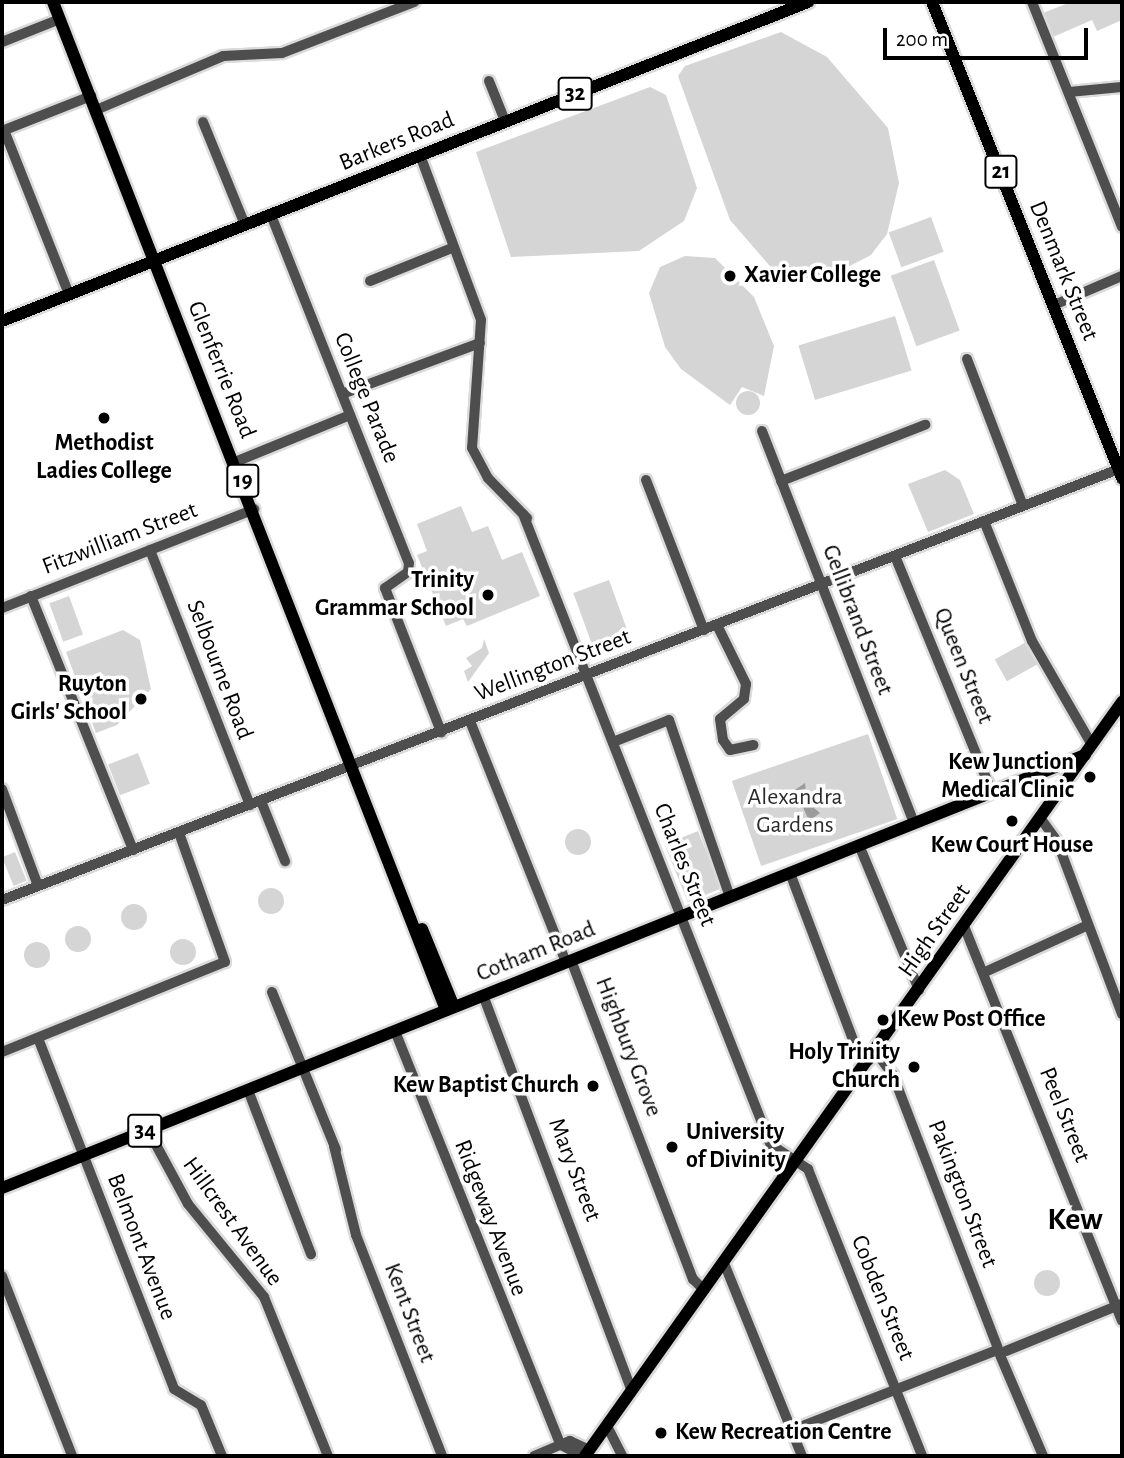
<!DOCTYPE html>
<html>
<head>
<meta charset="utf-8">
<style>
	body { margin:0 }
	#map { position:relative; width:1124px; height:1458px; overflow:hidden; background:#fff; font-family:"Alegreya Sans",sans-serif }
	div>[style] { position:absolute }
	.green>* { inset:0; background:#d5d5d5; transform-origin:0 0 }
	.round { border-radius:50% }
	.water>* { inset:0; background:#9c9c9c }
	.roads { filter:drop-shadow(2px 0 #dbdbdb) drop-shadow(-2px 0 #dbdbdb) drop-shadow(0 2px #dbdbdb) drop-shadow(0 -2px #dbdbdb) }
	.minor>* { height:10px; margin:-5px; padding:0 5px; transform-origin:5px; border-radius:5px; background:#4e4e4e }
	.major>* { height:12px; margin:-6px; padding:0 6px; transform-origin:6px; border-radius:6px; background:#000 }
	.tram>* { height:2px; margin:-1px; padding:0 1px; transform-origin:1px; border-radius:1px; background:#000 }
	.dots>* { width:19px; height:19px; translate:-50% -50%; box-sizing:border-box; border:4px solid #fff; border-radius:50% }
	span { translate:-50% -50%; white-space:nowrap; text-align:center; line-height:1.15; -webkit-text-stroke:7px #fff; paint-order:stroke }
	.shield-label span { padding:2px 5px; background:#fff; border:2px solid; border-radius:5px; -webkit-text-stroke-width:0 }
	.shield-label { font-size:23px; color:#000; font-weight:700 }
	.street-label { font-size:24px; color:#000 }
	.poi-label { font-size:24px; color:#000; font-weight:700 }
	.left { translate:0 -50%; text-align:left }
	.right { translate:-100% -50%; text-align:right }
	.park-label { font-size:24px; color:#2c2c2c }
	.district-label { font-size:32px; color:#000; font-weight:700 }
	.frame { position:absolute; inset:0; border:4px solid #000; pointer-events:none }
	.scale { position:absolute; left:883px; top:28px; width:205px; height:32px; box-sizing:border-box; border:4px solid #000; border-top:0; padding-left:9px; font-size:21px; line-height:24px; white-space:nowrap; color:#000; -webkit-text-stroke:5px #fff; paint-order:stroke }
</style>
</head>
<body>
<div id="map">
	<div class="green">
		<div style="clip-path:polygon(1071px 2px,1122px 2px,1122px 20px,1097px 31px,1092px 20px,1053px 37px,1043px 13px)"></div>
		<div style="clip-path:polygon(781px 32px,827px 57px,888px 128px,899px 183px,887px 234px,871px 255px,842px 270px,803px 279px,775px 272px,730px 220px,678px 76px,685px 66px)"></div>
		<div style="clip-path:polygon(650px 87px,666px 95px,697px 188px,684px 221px,639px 251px,511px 257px,476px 152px)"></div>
		<div style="left:931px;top:217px;width:37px;height:45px;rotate:70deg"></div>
		<div style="clip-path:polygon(685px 256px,715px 258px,754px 297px,774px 346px,764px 396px,742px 387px,730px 405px,681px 369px,665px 347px,649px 293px,660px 267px)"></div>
		<div style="left:934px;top:260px;width:75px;height:46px;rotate:70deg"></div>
		<div style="left:895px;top:316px;width:57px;height:101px;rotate:73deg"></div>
		<div class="round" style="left:736px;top:391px;width:24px;height:24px"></div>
		<div style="clip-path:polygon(945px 470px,960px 480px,974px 514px,928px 532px,908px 484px)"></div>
		<div style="clip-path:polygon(461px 506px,472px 532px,488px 526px,502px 560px,522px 552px,540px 596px,467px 626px,463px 619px,446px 626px,417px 555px,427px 551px,417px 524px)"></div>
		<div style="left:609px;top:580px;width:55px;height:38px;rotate:70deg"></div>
		<div style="left:69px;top:596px;width:41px;height:21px;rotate:70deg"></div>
		<div style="clip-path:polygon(123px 630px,140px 640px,151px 689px,117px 725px,96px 733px,66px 652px)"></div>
		<div style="clip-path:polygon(484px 639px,489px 653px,468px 682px,464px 671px,472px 666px,466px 658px,482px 648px)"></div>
		<div style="left:1028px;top:641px;width:25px;height:38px;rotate:61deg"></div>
		<div style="left:868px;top:734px;width:90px;height:144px;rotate:71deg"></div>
		<div style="left:138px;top:753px;width:33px;height:32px;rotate:69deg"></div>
		<div class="round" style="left:565px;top:829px;width:26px;height:26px"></div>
		<div style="left:698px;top:831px;width:62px;height:36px;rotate:68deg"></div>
		<div style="left:15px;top:852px;width:31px;height:14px;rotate:68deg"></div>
		<div class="round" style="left:258px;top:888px;width:26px;height:26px"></div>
		<div class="round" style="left:121px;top:904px;width:26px;height:26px"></div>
		<div class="round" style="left:65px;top:926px;width:26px;height:26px"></div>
		<div class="round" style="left:170px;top:939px;width:26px;height:26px"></div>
		<div class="round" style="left:24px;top:942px;width:26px;height:26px"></div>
		<div class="round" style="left:1034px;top:1270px;width:26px;height:26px"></div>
	</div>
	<div class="water">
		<div style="clip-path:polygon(805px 783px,807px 802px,820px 813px,809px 821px,802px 805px,794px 806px,786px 796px)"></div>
	</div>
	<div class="roads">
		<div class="minor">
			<div style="left:1032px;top:2px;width:242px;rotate:68.2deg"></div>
			<div style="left:2px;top:42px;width:62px;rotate:-21.6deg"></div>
			<div style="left:489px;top:81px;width:43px;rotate:68.2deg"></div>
			<div style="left:1069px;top:92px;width:53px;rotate:-5.4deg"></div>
			<div style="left:96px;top:110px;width:138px;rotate:-23deg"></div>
			<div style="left:223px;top:56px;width:59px;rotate:-2.9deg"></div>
			<div style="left:282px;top:53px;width:142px;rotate:-21.1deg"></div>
			<div style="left:203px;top:122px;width:111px;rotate:67.8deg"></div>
			<div style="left:4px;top:130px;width:176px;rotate:68.4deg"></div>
			<div style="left:2px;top:131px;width:96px;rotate:-21.5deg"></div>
			<div style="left:420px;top:155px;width:176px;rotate:69.7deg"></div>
			<div style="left:481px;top:320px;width:128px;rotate:94deg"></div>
			<div style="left:472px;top:448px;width:34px;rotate:62deg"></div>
			<div style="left:488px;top:478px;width:56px;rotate:45.7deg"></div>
			<div style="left:271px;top:215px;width:374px;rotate:68.4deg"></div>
			<div style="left:409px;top:563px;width:9px;rotate:96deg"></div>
			<div style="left:408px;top:572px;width:28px;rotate:145deg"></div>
			<div style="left:385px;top:588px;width:155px;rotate:68.7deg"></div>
			<div style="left:370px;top:281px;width:88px;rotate:-21.9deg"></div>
			<div style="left:1054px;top:305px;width:74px;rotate:-23.1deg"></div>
			<div style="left:967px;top:359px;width:157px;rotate:69.1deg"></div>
			<div style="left:342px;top:394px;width:147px;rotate:-20.3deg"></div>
			<div style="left:762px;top:431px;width:420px;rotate:68.8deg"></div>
			<div style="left:235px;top:462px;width:124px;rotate:-22.2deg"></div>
			<div style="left:646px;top:480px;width:161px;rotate:68.9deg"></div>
			<div style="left:781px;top:481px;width:155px;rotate:-21.3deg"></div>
			<div style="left:523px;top:514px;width:714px;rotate:68.57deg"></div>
			<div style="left:984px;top:521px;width:129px;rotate:68.2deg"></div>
			<div style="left:1032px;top:641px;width:120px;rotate:60deg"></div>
			<div style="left:150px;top:550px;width:274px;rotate:68.6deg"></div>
			<div style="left:895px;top:556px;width:256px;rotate:67.7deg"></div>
			<div style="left:31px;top:596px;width:274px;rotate:68.1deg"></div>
			<div style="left:2px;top:608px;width:271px;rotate:-21.4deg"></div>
			<div style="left:717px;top:625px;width:66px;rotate:63.8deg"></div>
			<div style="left:746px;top:684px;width:15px;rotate:98deg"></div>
			<div style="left:744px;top:699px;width:31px;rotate:140deg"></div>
			<div style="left:720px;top:719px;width:21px;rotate:82deg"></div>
			<div style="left:723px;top:740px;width:12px;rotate:55deg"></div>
			<div style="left:730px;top:750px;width:24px;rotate:-12deg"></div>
			<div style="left:470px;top:721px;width:259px;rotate:68.3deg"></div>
			<div style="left:613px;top:742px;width:60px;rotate:-21.4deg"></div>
			<div style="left:669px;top:720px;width:187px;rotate:71deg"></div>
			<div style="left:2px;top:789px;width:103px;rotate:69.6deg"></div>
			<div style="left:261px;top:801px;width:65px;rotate:68.2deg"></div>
			<div style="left:1041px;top:819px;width:27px;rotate:54deg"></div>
			<div style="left:1057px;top:841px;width:185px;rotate:69.4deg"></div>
			<div style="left:859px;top:845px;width:157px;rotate:67.5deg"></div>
			<div style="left:790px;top:873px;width:187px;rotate:69.3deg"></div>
			<div style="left:856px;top:1048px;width:18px;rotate:43deg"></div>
			<div style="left:2px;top:900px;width:1197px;rotate:-21.1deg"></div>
			<div style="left:964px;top:926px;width:425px;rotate:68.2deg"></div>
			<div style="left:571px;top:960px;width:342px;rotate:69.1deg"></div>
			<div style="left:693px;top:1279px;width:16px;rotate:45deg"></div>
			<div style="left:985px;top:972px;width:113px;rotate:-24.5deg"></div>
			<div style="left:272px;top:992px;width:170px;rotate:67.9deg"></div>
			<div style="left:483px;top:995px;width:423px;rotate:69.4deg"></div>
			<div style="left:395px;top:1031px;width:446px;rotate:68.2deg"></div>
			<div style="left:38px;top:1038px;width:376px;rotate:68.8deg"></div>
			<div style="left:174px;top:1389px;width:31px;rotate:31deg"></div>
			<div style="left:201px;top:1405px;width:55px;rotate:67.6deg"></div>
			<div style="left:875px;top:1051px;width:30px;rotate:53deg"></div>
			<div style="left:893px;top:1075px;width:292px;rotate:69deg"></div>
			<div style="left:2px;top:1052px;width:240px;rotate:-22deg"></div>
			<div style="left:225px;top:962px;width:137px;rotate:-109.6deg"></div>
			<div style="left:248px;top:1090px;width:176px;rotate:69deg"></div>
			<div style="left:148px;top:1130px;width:84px;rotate:61.6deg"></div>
			<div style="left:188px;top:1204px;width:120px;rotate:50.7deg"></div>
			<div style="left:264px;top:1297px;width:171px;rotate:68.1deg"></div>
			<div style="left:334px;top:1146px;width:92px;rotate:76.1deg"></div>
			<div style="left:356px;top:1235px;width:237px;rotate:68.7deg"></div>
			<div style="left:773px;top:1146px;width:42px;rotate:33.3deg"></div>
			<div style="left:808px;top:1169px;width:309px;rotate:68.3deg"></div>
			<div style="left:724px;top:1263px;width:208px;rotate:68deg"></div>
			<div style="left:2px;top:1276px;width:193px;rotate:68.7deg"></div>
			<div style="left:1006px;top:1351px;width:125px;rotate:-22.1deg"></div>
			<div style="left:1000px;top:1355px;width:110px;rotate:66.9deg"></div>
			<div style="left:607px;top:1426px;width:34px;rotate:63deg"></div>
			<div style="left:792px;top:1430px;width:220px;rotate:-21.3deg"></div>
			<div style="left:561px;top:1445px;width:25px;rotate:27deg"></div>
			<div style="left:534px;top:1456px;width:39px;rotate:-23deg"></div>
			<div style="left:570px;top:1441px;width:21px;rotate:25deg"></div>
		</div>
		<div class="major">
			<div style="left:53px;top:2px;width:1082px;rotate:68.7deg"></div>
			<div style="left:932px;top:2px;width:513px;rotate:68.24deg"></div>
			<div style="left:2px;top:321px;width:867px;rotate:-21.59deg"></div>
			<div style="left:422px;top:929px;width:84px;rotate:67.7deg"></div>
			<div style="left:2px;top:1188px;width:1166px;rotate:-21.79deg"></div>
			<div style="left:585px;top:1456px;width:926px;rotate:-54.54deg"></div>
		</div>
	</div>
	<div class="tram">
		<div style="left:52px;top:2px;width:1062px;rotate:68.46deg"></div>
		<div style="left:442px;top:990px;width:16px;rotate:47deg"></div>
		<div style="left:453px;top:1002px;width:15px;rotate:4deg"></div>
		<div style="left:2px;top:1190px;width:1138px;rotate:-21.76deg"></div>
		<div style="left:1059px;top:768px;width:42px;rotate:-33.3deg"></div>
		<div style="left:583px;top:1456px;width:929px;rotate:-54.55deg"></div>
	</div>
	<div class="dots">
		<div style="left:730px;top:276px;background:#000"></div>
		<div style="left:104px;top:418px;background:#000"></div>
		<div style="left:488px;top:595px;background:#000"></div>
		<div style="left:141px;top:699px;background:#000"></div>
		<div style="left:1090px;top:777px;background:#000"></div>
		<div style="left:1012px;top:821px;background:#000"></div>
		<div style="left:883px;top:1020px;background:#000"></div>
		<div style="left:914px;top:1067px;background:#000"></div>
		<div style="left:593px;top:1086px;background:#000"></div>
		<div style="left:672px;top:1147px;background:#000"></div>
		<div style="left:661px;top:1433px;background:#000"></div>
	</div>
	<div class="shield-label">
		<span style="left:575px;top:94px">32</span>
		<span style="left:1001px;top:172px">21</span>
		<span style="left:243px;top:481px">19</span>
		<span style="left:145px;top:1131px">34</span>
	</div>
	<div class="street-label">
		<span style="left:397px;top:142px;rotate:-22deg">Barkers Road</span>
		<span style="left:1063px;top:271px;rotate:68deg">Denmark Street</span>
		<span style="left:221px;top:370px;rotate:68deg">Glenferrie Road</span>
		<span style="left:366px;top:398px;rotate:68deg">College Parade</span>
		<span style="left:120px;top:539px;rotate:-21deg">Fitzwilliam Street</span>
		<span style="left:857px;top:620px;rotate:69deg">Gellibrand Street</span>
		<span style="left:553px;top:666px;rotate:-21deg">Wellington Street</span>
		<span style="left:963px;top:666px;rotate:68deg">Queen Street</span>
		<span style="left:219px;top:670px;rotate:69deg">Selbourne Road</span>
		<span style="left:684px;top:865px;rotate:68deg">Charles Street</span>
		<span style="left:935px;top:931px;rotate:-55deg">High Street</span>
		<span style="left:536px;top:952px;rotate:-22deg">Cotham Road</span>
		<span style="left:628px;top:1047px;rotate:69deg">Highbury Grove</span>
		<span style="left:1064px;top:1115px;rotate:68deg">Peel Street</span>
		<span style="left:574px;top:1170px;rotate:69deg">Mary Street</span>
		<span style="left:962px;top:1194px;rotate:69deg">Pakington Street</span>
		<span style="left:490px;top:1218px;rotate:69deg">Ridgeway Avenue</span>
		<span style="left:232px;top:1222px;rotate:54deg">Hillcrest Avenue</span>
		<span style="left:141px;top:1247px;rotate:69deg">Belmont Avenue</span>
		<span style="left:882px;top:1298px;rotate:68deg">Cobden Street</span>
		<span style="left:409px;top:1313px;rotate:69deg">Kent Street</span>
	</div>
	<div class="poi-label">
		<span class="left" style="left:744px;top:276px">Xavier College</span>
		<span style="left:104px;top:458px">Methodist<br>Ladies College</span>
		<span class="right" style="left:474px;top:595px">Trinity<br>Grammar School</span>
		<span class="right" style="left:127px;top:699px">Ruyton<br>Girls' School</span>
		<span class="right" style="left:1074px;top:777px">Kew Junction<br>Medical Clinic</span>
		<span style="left:1012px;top:846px">Kew Court House</span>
		<span class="left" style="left:897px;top:1020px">Kew Post Office</span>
		<span class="right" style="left:900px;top:1067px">Holy Trinity<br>Church</span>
		<span class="right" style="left:579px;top:1086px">Kew Baptist Church</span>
		<span class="left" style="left:686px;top:1147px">University<br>of Divinity</span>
		<span class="left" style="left:675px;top:1433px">Kew Recreation Centre</span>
	</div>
	<div class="park-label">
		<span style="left:795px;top:812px">Alexandra<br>Gardens</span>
	</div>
	<div class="district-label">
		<span style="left:1075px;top:1219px">Kew</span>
	</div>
	<div class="frame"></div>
	<div class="scale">200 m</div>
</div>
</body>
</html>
